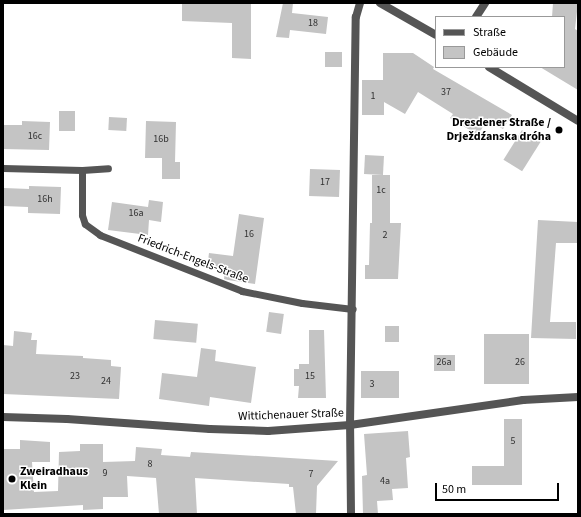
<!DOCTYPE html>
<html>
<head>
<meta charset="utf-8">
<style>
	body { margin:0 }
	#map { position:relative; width:581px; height:517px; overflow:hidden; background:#fff; font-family:"Source Sans 3",sans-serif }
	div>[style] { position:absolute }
	.building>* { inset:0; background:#c4c4c4; transform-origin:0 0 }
	.lane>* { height:7px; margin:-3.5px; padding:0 3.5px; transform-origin:3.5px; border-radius:3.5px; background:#555 }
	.street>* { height:8px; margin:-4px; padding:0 4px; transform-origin:4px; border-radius:4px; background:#555 }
	.dots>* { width:11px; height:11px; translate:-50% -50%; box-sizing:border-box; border:2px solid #fff; border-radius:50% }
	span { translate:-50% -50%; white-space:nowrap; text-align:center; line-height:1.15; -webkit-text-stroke:3px #fff; paint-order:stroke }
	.number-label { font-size:10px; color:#313131 }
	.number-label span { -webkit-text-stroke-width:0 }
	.poi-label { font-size:12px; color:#000; font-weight:700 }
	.right { translate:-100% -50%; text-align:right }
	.left { translate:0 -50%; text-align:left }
	.street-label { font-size:12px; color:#000 }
	.frame { position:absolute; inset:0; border:4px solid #000; pointer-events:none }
	.legend { position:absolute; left:435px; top:16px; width:130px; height:52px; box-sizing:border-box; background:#fff; border:1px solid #999; margin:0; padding:5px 7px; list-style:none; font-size:12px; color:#000 }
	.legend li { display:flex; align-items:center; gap:8px; height:20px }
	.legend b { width:20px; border:1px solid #999 }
	.scale { position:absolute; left:435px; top:483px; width:124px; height:18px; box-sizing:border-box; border:2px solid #000; border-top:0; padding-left:5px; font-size:12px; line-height:14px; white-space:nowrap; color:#000; -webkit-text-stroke:3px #fff; paint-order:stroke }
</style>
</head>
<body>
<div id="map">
	<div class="building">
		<div style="clip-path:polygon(182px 3px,251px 3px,251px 59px,232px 58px,232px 23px,182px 21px)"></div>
		<div style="clip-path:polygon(283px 3px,293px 3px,292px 13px,328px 17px,326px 34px,290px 30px,289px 38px,276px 37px)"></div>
		<div style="clip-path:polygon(553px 3px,578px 3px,575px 29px,578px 31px,578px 90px,540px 67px,564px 67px,564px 17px,552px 17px)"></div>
		<div style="left:325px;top:52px;width:17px;height:15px"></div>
		<div style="clip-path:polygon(383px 53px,413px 53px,434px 67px,433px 69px,512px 115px,503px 129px,487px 120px,478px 135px,450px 118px,453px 114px,418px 92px,405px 114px,384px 102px,384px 115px,362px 115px,362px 80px,383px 80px)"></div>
		<div style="left:59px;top:111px;width:16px;height:20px"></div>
		<div style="left:109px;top:117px;width:18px;height:13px;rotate:3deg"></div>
		<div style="clip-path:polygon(22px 121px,50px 122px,49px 150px,3px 149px,3px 125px,22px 125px)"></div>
		<div style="clip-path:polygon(146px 121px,176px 122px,175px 162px,180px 162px,180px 179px,162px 179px,162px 158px,145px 158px)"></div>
		<div style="left:522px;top:130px;width:22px;height:35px;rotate:32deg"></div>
		<div style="left:365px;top:155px;width:19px;height:19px;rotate:3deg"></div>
		<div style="left:310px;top:169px;width:30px;height:27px;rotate:2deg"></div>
		<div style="clip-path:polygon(372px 175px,390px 175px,390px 223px,401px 223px,398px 279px,365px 279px,365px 265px,369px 265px,370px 223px,372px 223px)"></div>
		<div style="clip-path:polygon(29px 186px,61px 187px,60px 214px,28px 213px,28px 207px,3px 206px,4px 188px,29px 189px)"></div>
		<div style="clip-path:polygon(149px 200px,163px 202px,161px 222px,149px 220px,148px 235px,108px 230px,112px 202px,148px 207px)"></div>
		<div style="clip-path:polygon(239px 214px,264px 218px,255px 284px,228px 280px,224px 279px,225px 271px,207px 268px,209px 253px,233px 256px)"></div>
		<div style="clip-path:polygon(538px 220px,578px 222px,578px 243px,556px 243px,550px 322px,576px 322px,576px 339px,531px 338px)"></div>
		<div style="left:269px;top:312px;width:15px;height:20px;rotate:8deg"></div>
		<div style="left:155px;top:320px;width:43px;height:19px;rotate:5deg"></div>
		<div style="left:385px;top:326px;width:14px;height:16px"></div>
		<div style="clip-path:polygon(309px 330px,324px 330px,326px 398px,298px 398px,299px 386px,294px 386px,294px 369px,299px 369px,299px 364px,309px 364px)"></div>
		<div style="clip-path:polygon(14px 331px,32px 333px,31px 340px,37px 340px,36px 354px,83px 356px,83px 358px,111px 360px,111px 366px,121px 367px,119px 399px,3px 394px,3px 345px,13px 346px)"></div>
		<div style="left:484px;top:334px;width:45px;height:50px"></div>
		<div style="clip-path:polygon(201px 348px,216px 350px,215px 361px,256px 367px,251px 403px,210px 397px,209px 406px,159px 399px,162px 373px,197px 377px)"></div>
		<div style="left:434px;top:355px;width:21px;height:16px"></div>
		<div style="left:399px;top:371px;width:27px;height:38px;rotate:90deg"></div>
		<div style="clip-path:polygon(504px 419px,522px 419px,522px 485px,472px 485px,472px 466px,504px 466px)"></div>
		<div style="clip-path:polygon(408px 431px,410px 457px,406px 458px,408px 488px,392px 489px,393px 500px,377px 501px,378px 514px,363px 514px,362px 476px,367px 475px,364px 434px)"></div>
		<div style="clip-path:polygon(20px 440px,50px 442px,50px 462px,32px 462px,34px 492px,58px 491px,59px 452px,80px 451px,80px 444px,103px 444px,103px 462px,135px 461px,136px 447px,162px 449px,161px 455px,190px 457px,191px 452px,338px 461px,317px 486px,316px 514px,296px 514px,293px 487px,289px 487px,289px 484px,195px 478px,197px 514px,159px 514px,156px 478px,127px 476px,128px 497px,103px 497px,103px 509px,83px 510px,83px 505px,3px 510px,3px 449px,20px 449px)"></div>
	</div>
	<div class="lane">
		<div style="left:3px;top:168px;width:79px;rotate:1.5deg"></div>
		<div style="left:82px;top:170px;width:26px;rotate:-4deg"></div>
		<div style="left:82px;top:170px;width:45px;rotate:90deg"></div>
		<div style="left:82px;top:215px;width:9px;rotate:72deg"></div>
		<div style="left:85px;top:224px;width:19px;rotate:36deg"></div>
		<div style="left:100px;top:235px;width:153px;rotate:21.5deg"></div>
		<div style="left:242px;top:291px;width:61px;rotate:11.3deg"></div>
		<div style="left:302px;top:303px;width:51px;rotate:6.7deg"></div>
	</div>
	<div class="street">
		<div style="left:380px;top:3px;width:64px;rotate:29.7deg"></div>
		<div style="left:476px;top:17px;width:17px;rotate:-57deg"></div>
		<div style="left:489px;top:67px;width:104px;rotate:31.2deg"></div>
		<div style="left:3px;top:417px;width:64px;rotate:1.8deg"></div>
		<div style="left:67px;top:419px;width:143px;rotate:4deg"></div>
		<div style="left:210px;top:429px;width:58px;rotate:2deg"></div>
		<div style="left:268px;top:431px;width:82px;rotate:-4.2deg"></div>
		<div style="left:350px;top:425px;width:175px;rotate:-8.2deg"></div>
		<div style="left:523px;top:400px;width:55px;rotate:-3.1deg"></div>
		<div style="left:351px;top:514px;width:89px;rotate:-90.6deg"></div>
		<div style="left:350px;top:425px;width:408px;rotate:-89.2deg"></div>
		<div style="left:356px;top:17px;width:15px;rotate:-74deg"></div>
	</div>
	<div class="dots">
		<div style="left:559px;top:130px;background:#000"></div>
		<div style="left:12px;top:479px;background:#000"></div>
	</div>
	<div class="number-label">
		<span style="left:313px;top:24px">18</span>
		<span style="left:446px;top:93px">37</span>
		<span style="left:373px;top:97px">1</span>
		<span style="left:35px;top:137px">16c</span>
		<span style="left:161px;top:140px">16b</span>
		<span style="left:325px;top:183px">17</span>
		<span style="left:381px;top:191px">1c</span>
		<span style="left:45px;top:200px">16h</span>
		<span style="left:136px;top:214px">16a</span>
		<span style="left:249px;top:235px">16</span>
		<span style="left:385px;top:236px">2</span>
		<span style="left:444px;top:363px">26a</span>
		<span style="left:520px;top:363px">26</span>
		<span style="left:75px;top:377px">23</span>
		<span style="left:310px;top:377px">15</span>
		<span style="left:106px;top:382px">24</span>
		<span style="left:372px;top:385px">3</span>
		<span style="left:513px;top:442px">5</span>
		<span style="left:150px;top:465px">8</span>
		<span style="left:105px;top:474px">9</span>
		<span style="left:311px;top:475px">7</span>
		<span style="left:385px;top:482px">4a</span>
	</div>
	<div class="poi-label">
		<span class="right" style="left:551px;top:130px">Dresdener Straße /<br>Drježdźanska dróha</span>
		<span class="left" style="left:20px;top:479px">Zweiradhaus<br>Klein</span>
	</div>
	<div class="street-label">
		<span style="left:193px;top:259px;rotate:21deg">Friedrich-Engels-Straße</span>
		<span style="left:291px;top:415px;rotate:-2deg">Wittichenauer Straße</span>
	</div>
	<div class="frame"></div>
	<ul class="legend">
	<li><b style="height:5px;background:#555"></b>Straße</li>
	<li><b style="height:11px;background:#c4c4c4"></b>Gebäude</li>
	</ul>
	<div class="scale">50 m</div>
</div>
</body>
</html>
